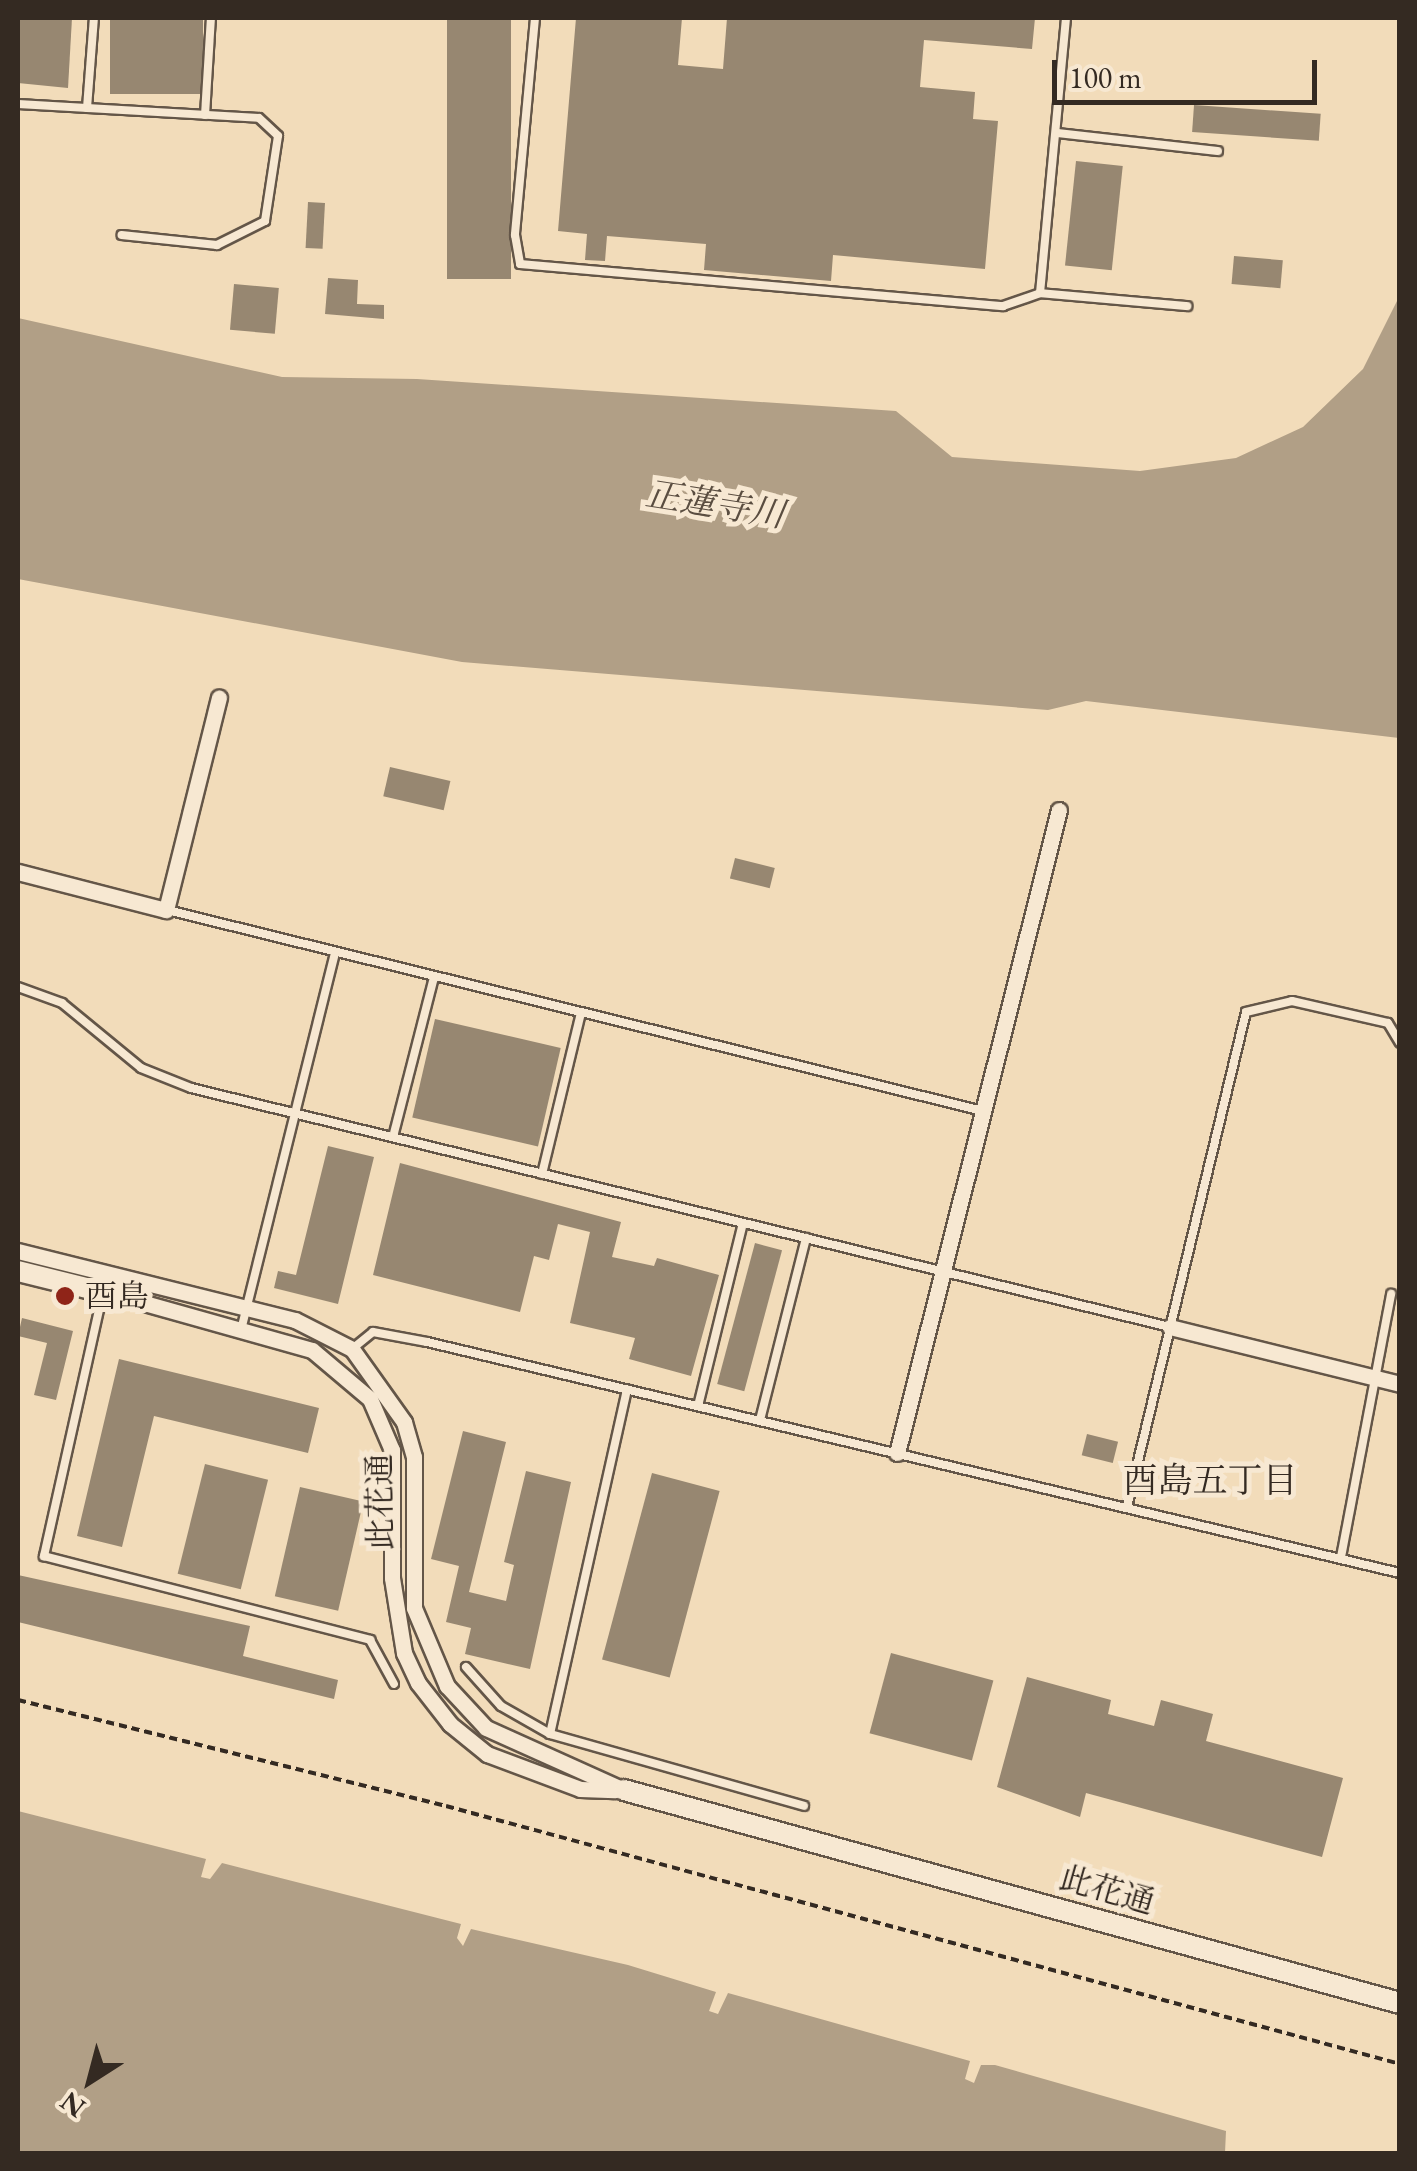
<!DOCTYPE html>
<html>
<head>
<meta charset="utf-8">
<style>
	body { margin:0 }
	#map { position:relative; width:1417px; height:2171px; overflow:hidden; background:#f2dcba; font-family:"EB Garamond","Noto Serif JP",serif }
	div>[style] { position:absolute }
	.water>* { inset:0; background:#b19f86 }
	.building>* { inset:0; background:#978771; transform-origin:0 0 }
	.path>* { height:4px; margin-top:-2px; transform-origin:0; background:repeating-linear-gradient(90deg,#342a22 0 8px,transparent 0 13px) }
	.roads { filter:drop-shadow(2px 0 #645648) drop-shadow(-2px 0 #645648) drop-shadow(0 2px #645648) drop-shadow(0 -2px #645648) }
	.service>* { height:8px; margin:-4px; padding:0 4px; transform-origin:4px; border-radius:4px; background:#f7e8d2 }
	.minor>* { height:15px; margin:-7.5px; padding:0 7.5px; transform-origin:7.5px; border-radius:7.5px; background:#f7e8d2 }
	.tertiary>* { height:20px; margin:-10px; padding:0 10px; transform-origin:10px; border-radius:10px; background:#f7e8d2 }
	.dots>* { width:28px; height:28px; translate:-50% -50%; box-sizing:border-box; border:5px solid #f7e8d2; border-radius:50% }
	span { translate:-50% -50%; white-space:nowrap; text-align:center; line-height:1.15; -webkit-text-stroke:10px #f7e8d2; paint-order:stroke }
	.poi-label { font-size:32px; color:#342a22 }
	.left { translate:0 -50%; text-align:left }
	.street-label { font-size:32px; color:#342a22 }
	.water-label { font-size:35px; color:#5a4d40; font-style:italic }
	.neighbourhood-label { font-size:35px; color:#342a22 }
	.frame { position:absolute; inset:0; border:20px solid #342a22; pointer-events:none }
	.north { position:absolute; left:40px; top:2031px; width:100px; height:100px; -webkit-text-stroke:8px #f7e8d2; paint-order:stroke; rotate:216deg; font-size:28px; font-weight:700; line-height:40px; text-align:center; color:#342a22 }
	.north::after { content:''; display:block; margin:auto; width:35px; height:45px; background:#342a22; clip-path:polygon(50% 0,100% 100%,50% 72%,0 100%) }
	.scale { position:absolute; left:1052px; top:60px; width:265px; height:45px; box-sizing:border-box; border:5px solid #342a22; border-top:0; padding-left:12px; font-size:30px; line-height:35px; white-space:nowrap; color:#342a22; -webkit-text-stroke:8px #f7e8d2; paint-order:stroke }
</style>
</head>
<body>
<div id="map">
	<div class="water">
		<div style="clip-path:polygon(1399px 297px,1399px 738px,1086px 701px,1048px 710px,462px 662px,18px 579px,18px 318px,282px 377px,417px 379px,896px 411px,952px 457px,1140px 471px,1236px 458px,1303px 427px,1363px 369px)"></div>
		<div style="clip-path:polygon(18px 1811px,206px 1859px,201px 1877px,210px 1879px,222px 1863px,461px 1924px,457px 1938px,463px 1946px,471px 1929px,628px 1965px,716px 1992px,709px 2011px,718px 2014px,728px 1993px,970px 2061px,965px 2079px,974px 2083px,981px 2065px,995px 2065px,1226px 2131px,1225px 2153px,18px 2153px)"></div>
	</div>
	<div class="building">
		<div style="clip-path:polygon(18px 18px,72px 18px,68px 88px,18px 83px)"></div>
		<div style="left:110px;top:18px;width:93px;height:76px"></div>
		<div style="left:447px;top:18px;width:64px;height:261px"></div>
		<div style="clip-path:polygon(576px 18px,682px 18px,678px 65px,723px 69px,727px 18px,1035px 18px,1032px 49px,924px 40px,920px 87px,975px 92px,973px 119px,998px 121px,985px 269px,833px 255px,831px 281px,704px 270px,706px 244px,607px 236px,605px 261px,585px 260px,587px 234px,558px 231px)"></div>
		<div style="left:1194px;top:105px;width:127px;height:27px;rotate:4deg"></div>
		<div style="left:1076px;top:161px;width:47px;height:105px;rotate:6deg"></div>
		<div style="left:308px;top:202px;width:17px;height:46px;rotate:3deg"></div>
		<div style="left:1234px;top:256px;width:49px;height:28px;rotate:5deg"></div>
		<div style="clip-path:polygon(328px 278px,358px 280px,357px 304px,384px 305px,384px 319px,325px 314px)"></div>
		<div style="left:234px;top:284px;width:45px;height:46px;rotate:5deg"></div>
		<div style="left:390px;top:767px;width:62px;height:30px;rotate:13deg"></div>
		<div style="left:735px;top:858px;width:41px;height:21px;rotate:14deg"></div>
		<div style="left:435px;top:1019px;width:129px;height:101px;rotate:13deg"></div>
		<div style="clip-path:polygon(328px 1146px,374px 1157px,338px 1304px,274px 1288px,278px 1271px,296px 1275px)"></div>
		<div style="clip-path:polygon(400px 1163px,621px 1222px,612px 1257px,654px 1266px,657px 1258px,719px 1275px,691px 1376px,629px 1359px,635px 1338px,570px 1323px,590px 1232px,558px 1224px,549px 1260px,534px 1256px,520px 1312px,373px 1275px)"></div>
		<div style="left:755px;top:1243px;width:28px;height:146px;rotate:15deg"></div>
		<div style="clip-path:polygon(22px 1318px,73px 1331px,56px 1400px,34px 1395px,47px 1343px,18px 1336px)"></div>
		<div style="clip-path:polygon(119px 1359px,319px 1408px,308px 1453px,154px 1416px,122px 1547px,77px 1536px)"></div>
		<div style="clip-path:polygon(463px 1431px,506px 1442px,469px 1592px,506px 1601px,514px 1565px,504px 1562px,526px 1471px,571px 1482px,530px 1669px,465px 1654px,471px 1628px,446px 1622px,459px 1566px,431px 1559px)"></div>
		<div style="left:1087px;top:1434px;width:32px;height:22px;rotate:14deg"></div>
		<div style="left:205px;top:1464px;width:65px;height:113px;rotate:14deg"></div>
		<div style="left:652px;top:1473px;width:70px;height:193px;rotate:15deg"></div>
		<div style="left:300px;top:1487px;width:65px;height:112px;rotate:13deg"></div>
		<div style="clip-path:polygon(18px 1575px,250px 1626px,243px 1656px,338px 1680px,334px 1699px,18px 1622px)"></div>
		<div style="left:891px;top:1653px;width:106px;height:83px;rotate:15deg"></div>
		<div style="clip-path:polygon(1027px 1677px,1111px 1700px,1108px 1714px,1154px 1726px,1161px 1700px,1213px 1714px,1206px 1741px,1343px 1778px,1322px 1857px,1086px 1793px,1080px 1817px,997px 1787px)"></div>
	</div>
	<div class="path">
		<div style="left:18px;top:1700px;width:441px;rotate:13.9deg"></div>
		<div style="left:446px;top:1806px;width:988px;rotate:15.13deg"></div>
	</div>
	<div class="roads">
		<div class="service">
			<div style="left:535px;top:18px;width:218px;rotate:95.3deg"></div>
			<div style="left:515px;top:235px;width:29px;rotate:80deg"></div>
			<div style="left:520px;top:264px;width:485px;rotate:5deg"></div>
			<div style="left:1003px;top:306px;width:39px;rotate:-19deg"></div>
			<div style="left:1066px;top:18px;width:276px;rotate:95.4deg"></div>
			<div style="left:1040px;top:293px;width:148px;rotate:5.1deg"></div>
			<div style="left:18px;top:104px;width:241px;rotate:3.3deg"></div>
			<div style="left:259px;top:118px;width:26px;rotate:43deg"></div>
			<div style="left:278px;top:136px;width:86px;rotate:98.7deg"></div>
			<div style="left:265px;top:221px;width:54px;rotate:153.4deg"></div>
			<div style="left:217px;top:245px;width:96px;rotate:-174deg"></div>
			<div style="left:87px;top:108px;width:90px;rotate:-85.6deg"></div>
			<div style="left:205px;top:115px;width:97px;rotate:-86.5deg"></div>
			<div style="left:1057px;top:133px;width:162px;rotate:6.4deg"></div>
			<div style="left:167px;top:910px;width:840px;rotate:13.84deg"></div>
			<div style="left:18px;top:987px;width:47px;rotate:20deg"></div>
			<div style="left:62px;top:1003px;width:102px;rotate:39.4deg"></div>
			<div style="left:141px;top:1068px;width:54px;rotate:21.8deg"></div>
			<div style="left:191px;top:1088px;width:1008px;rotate:13.72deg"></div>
			<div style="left:393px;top:1137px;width:165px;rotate:-75.6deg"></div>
			<div style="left:542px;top:1174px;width:166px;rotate:-76.4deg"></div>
			<div style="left:103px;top:1292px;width:271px;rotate:102.6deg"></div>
			<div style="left:44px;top:1556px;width:337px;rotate:14.4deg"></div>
			<div style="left:370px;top:1640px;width:50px;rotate:61.4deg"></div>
			<div style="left:242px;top:1326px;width:385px;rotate:-76deg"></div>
			<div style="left:352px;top:1349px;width:27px;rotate:-39deg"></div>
			<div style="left:373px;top:1332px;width:55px;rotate:10.5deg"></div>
			<div style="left:427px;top:1342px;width:1000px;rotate:13.36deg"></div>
			<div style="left:698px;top:1406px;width:188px;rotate:-76.2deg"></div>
			<div style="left:760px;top:1420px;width:188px;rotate:-75.8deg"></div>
			<div style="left:1127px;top:1507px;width:509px;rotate:-76.48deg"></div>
			<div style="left:1246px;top:1012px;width:47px;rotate:-13.4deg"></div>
			<div style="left:1292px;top:1001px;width:98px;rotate:12.9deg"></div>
			<div style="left:1388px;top:1023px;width:23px;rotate:59deg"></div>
			<div style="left:1341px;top:1557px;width:268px;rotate:-79.2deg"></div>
			<div style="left:466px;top:1667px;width:52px;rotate:48.1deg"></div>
			<div style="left:501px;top:1706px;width:56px;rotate:29.7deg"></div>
			<div style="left:550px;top:1734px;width:264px;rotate:15.8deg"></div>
			<div style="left:550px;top:1734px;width:353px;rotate:-77.4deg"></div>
		</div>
		<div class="minor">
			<div style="left:18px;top:872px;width:153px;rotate:14.4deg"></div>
			<div style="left:166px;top:910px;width:219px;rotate:-76deg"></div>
			<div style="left:18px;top:1251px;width:285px;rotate:14deg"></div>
			<div style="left:295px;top:1320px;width:64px;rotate:27deg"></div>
			<div style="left:352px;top:1349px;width:90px;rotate:54.5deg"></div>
			<div style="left:404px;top:1422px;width:36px;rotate:74deg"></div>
			<div style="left:414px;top:1457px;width:151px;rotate:90deg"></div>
			<div style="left:414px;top:1608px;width:85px;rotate:67.1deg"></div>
			<div style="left:447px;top:1686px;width:57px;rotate:47.1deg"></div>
			<div style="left:486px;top:1728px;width:151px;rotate:24.2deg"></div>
			<div style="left:123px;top:1297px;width:196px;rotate:15.7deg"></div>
			<div style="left:312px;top:1350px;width:76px;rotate:40.2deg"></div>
			<div style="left:370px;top:1399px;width:56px;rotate:66.7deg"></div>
			<div style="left:392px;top:1450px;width:128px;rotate:90deg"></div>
			<div style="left:392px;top:1578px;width:76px;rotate:80.9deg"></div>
			<div style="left:404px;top:1653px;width:33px;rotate:65deg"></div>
			<div style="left:418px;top:1683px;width:52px;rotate:52deg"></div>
			<div style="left:450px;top:1724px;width:48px;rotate:39deg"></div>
			<div style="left:487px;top:1754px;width:99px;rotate:20.6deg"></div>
			<div style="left:580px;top:1789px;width:35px;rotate:2deg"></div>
			<div style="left:1170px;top:1327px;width:237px;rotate:13.9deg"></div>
			<div style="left:897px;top:1453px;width:663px;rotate:-75.86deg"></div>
		</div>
		<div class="tertiary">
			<div style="left:18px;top:1271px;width:108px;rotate:13.9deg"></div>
			<div style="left:624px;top:1790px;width:805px;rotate:15.35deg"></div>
		</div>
	</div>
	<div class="dots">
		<div style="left:65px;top:1296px;background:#8f2418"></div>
	</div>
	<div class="poi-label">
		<span class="left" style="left:85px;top:1296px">酉島</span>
	</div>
	<div class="street-label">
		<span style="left:380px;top:1502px;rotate:-91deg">此花通</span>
		<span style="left:1107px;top:1890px;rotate:16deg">此花通</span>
	</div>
	<div class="water-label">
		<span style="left:715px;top:504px;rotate:9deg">正蓮寺川</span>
	</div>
	<div class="neighbourhood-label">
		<span style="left:1210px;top:1480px">酉島五丁目</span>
	</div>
	<div class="frame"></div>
	<div class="north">N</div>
	<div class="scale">100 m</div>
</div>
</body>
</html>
